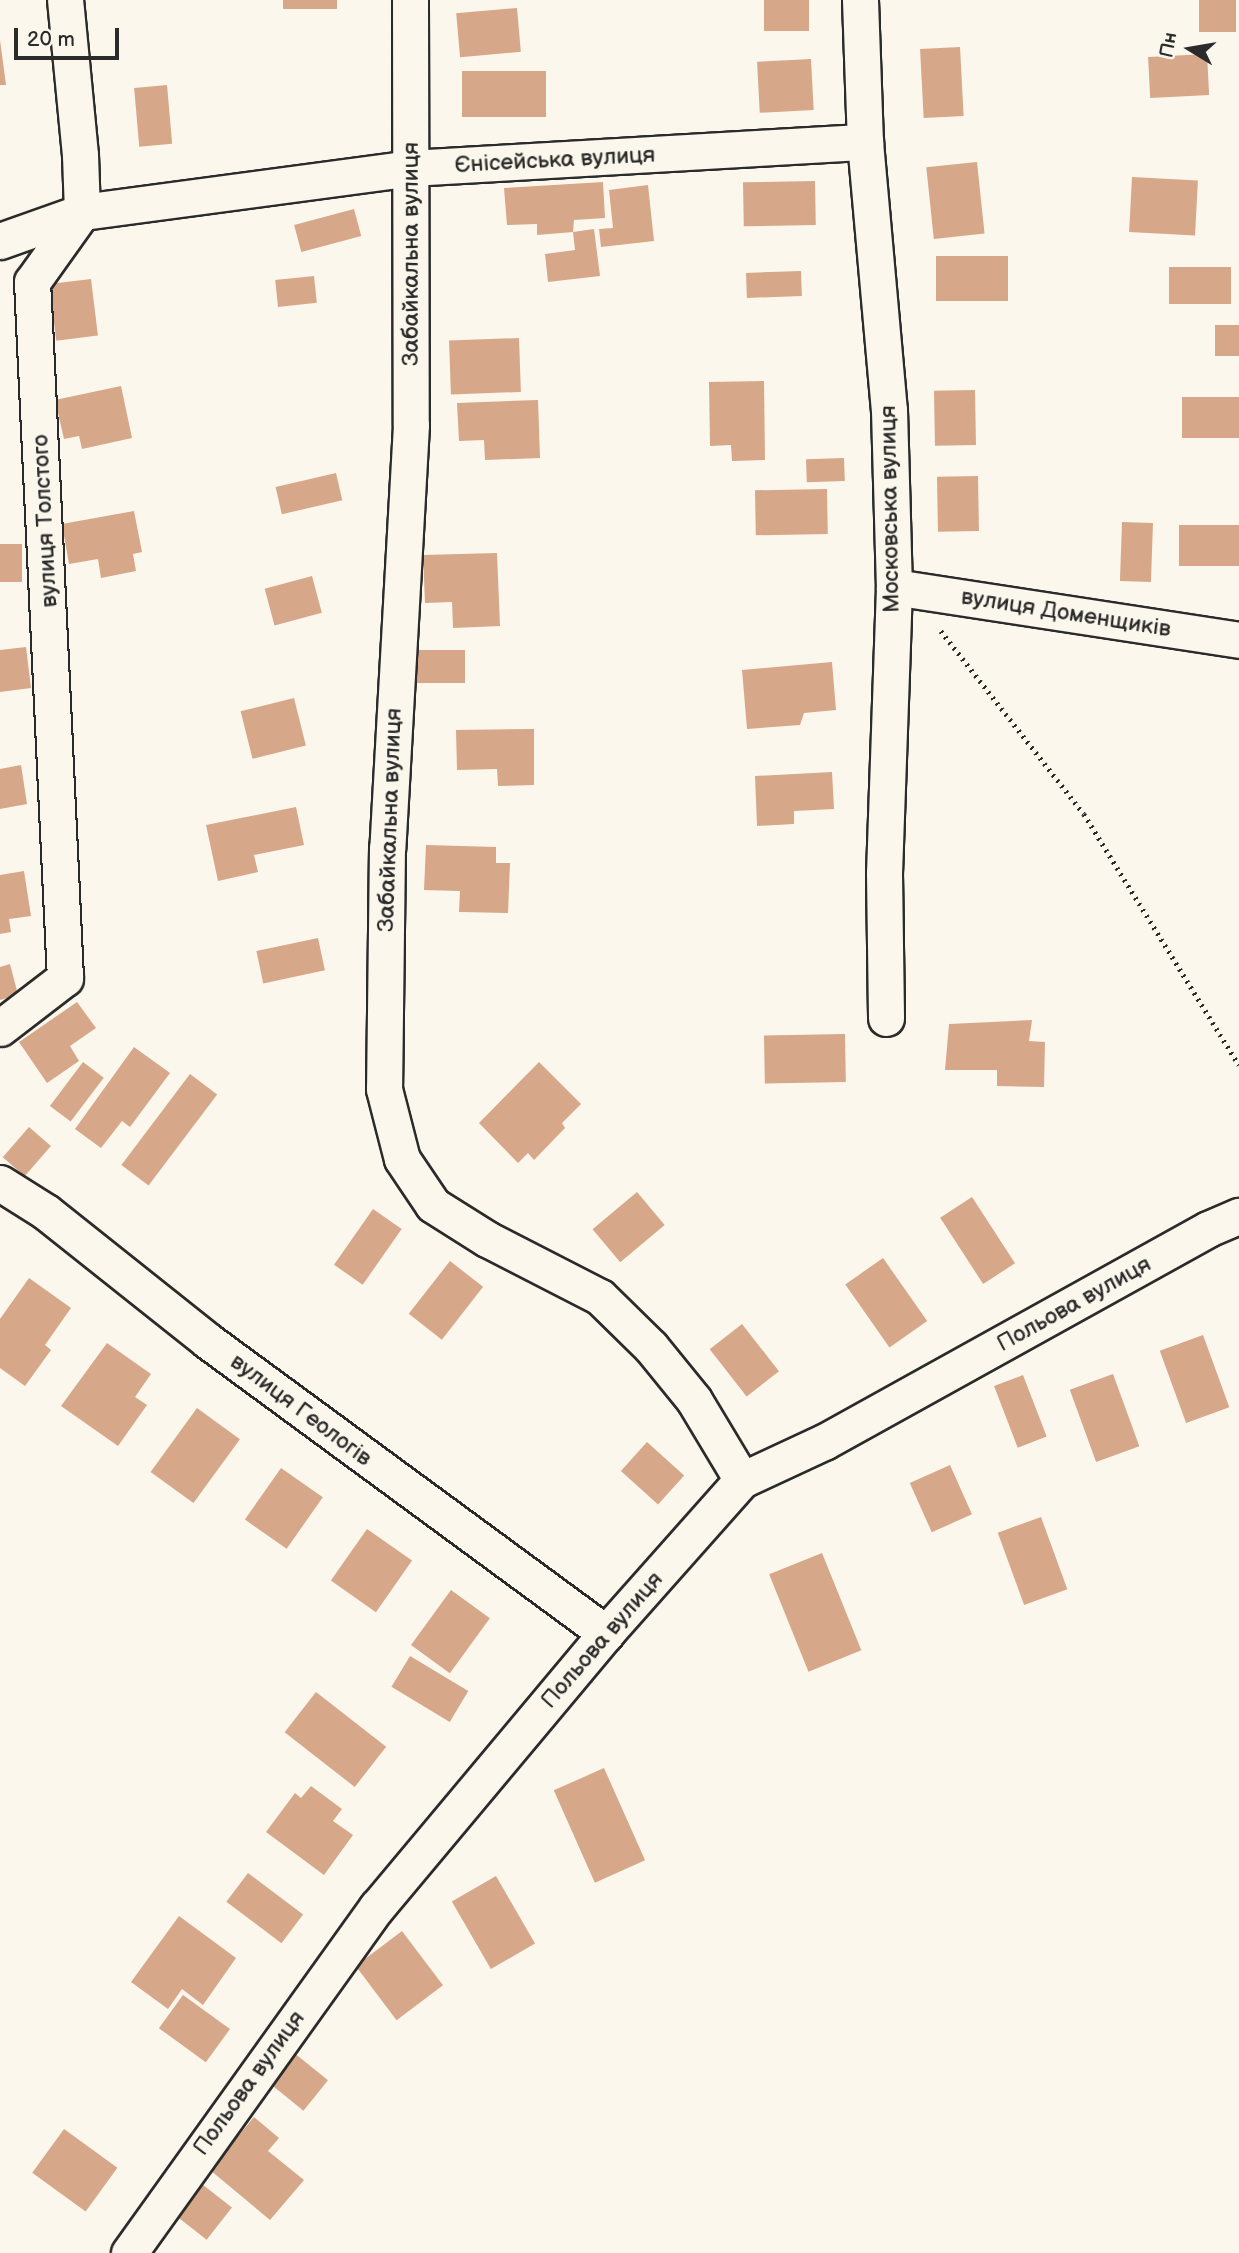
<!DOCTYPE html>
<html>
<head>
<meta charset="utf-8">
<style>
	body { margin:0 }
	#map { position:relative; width:1239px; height:2253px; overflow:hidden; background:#fbf7ec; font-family:"Balsamiq Sans",sans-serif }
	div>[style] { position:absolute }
	.building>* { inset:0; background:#d7a789; transform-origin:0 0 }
	.path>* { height:4.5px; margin-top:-2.25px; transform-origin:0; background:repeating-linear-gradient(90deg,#2b2b2b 0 2px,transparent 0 7px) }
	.roads { filter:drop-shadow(2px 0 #2b2b2b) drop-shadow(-2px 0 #2b2b2b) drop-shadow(0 2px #2b2b2b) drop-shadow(0 -2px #2b2b2b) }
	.minor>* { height:35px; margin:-17.5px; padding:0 17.5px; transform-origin:17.5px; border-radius:17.5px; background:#fbf7ec }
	span { translate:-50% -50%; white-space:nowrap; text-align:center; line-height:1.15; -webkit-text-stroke:5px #fbf7ec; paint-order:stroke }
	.street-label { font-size:23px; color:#2b2b2b }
	.north { position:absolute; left:1155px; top:14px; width:70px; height:70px; -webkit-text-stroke:5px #fbf7ec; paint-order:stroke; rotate:281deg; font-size:19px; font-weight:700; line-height:28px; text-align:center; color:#2b2b2b }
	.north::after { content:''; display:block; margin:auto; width:24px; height:32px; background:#2b2b2b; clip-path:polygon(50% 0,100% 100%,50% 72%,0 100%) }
	.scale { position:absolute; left:14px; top:28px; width:105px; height:32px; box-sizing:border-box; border:4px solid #2b2b2b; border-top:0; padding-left:9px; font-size:21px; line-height:24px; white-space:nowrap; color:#2b2b2b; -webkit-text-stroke:5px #fbf7ec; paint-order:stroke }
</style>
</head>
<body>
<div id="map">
	<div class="building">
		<div style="left:283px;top:0;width:54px;height:9px"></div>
		<div style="left:764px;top:0;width:45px;height:31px"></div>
		<div style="left:1199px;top:0;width:37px;height:32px"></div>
		<div style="left:517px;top:8px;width:44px;height:61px;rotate:85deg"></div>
		<div style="clip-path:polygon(0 40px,6px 85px,0 85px)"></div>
		<div style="left:960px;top:47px;width:69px;height:40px;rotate:87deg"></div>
		<div style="left:1207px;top:54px;width:41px;height:59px;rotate:87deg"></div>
		<div style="left:811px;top:59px;width:51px;height:54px;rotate:87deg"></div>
		<div style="left:546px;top:71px;width:46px;height:84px;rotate:90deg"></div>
		<div style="left:167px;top:85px;width:59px;height:33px;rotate:85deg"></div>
		<div style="left:977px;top:162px;width:72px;height:51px;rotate:84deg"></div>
		<div style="left:1132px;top:177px;width:66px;height:55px;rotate:3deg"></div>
		<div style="left:815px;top:181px;width:44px;height:72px;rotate:89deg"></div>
		<div style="clip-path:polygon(603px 182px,605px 218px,574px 220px,573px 232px,537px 235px,537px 224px,507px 225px,504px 188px)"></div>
		<div style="clip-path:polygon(648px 185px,654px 241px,601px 247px,599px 229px,613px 228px,609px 190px)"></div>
		<div style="left:354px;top:209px;width:28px;height:62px;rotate:75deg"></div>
		<div style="clip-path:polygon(594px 229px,600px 276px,548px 282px,545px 254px,575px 250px,573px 232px)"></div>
		<div style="left:1008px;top:256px;width:45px;height:72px;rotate:90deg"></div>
		<div style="left:1231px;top:267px;width:37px;height:62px;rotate:90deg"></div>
		<div style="left:801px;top:271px;width:25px;height:55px;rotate:88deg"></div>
		<div style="left:314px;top:276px;width:27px;height:39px;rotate:84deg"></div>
		<div style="left:91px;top:279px;width:57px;height:42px;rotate:83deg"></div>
		<div style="left:1239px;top:325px;width:31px;height:24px;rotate:90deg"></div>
		<div style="left:519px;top:338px;width:54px;height:70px;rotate:88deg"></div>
		<div style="clip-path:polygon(764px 381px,765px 460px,732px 461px,731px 445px,710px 446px,709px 382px)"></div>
		<div style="clip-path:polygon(121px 386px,132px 438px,82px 449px,79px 436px,64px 439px,55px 400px)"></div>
		<div style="left:975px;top:390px;width:55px;height:41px;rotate:89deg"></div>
		<div style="left:1239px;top:397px;width:41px;height:57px;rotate:90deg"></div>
		<div style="clip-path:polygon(538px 400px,540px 458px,485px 460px,484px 440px,459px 441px,457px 403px)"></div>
		<div style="left:844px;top:458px;width:23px;height:38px;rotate:88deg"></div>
		<div style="left:336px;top:473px;width:28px;height:62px;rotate:77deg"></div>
		<div style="left:978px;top:476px;width:55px;height:41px;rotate:89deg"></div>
		<div style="left:827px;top:489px;width:45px;height:72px;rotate:89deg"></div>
		<div style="clip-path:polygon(134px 511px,142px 552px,133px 554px,136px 571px,101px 578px,98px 559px,69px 564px,62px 524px)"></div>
		<div style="left:1122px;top:522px;width:31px;height:59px;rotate:2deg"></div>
		<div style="left:1239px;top:525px;width:41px;height:60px;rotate:90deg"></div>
		<div style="left:0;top:544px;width:22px;height:38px"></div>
		<div style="clip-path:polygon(497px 553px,500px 626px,453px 628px,452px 602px,425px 603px,423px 555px)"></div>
		<div style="left:312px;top:576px;width:38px;height:49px;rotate:75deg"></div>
		<div style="clip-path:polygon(26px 647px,31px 688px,0 692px,0 650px)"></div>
		<div style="left:465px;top:650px;width:33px;height:51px;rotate:90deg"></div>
		<div style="clip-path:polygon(832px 662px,836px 710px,804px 713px,800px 725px,747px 729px,742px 670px)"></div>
		<div style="left:294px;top:698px;width:49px;height:55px;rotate:76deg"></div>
		<div style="clip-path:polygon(534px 729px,534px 785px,498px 786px,497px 769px,457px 770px,456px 730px)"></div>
		<div style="clip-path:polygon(21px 765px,27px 804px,0 809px,0 769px)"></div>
		<div style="clip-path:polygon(832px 772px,834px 809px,794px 811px,794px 824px,757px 826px,755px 776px)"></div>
		<div style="clip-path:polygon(296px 807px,304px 845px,254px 855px,258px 872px,218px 881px,206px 825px)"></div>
		<div style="clip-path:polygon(426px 845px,496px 847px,496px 863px,510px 863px,508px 913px,459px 912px,460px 891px,424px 890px)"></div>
		<div style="clip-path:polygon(24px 871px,31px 916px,9px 919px,11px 932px,0 934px,0 875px)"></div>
		<div style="left:318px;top:938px;width:33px;height:63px;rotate:78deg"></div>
		<div style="clip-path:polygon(10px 964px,18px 995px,0 1000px,0 967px)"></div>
		<div style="clip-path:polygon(77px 1002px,96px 1028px,70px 1046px,79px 1061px,47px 1083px,19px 1042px)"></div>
		<div style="clip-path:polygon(1032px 1020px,1029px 1041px,1045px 1042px,1044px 1087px,997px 1086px,997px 1070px,945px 1070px,949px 1024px)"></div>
		<div style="left:845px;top:1034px;width:48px;height:81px;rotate:89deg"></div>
		<div style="clip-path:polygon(134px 1047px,170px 1073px,130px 1127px,122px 1121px,101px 1148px,75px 1129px)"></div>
		<div style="left:83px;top:1062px;width:26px;height:55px;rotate:37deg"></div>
		<div style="clip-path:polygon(539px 1062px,581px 1104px,562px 1123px,565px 1128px,534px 1160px,528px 1153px,518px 1163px,479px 1123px)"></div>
		<div style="left:190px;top:1074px;width:34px;height:114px;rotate:37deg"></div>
		<div style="left:29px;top:1127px;width:29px;height:40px;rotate:41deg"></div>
		<div style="left:637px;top:1192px;width:43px;height:58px;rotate:50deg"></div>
		<div style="left:972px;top:1197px;width:79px;height:38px;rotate:57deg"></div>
		<div style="left:373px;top:1209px;width:35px;height:68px;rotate:35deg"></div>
		<div style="left:883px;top:1258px;width:77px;height:46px;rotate:55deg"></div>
		<div style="left:450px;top:1261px;width:42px;height:67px;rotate:38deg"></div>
		<div style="clip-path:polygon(29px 1278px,71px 1308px,45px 1345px,51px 1350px,25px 1386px,0 1368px,0 1319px)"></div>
		<div style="left:742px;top:1324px;width:60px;height:41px;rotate:52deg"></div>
		<div style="left:1203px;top:1335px;width:77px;height:46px;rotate:70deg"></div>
		<div style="clip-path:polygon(107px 1343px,151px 1374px,135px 1397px,147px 1405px,118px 1446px,61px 1406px)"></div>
		<div style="left:1113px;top:1374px;width:77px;height:46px;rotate:70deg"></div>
		<div style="left:1023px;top:1375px;width:66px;height:31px;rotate:69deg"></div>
		<div style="left:197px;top:1408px;width:53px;height:79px;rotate:36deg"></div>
		<div style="left:647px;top:1442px;width:50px;height:39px;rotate:42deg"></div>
		<div style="left:950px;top:1465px;width:54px;height:44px;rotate:66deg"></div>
		<div style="left:281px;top:1468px;width:51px;height:63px;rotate:35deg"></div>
		<div style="left:1041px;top:1517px;width:77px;height:46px;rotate:70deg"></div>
		<div style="left:367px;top:1529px;width:55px;height:63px;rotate:35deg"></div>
		<div style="left:822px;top:1553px;width:105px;height:57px;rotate:68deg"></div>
		<div style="left:451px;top:1590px;width:48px;height:68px;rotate:36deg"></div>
		<div style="left:410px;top:1656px;width:68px;height:36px;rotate:31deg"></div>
		<div style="left:316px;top:1692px;width:89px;height:51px;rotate:38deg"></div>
		<div style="left:604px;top:1768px;width:101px;height:55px;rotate:66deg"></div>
		<div style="clip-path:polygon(311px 1786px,342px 1809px,333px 1821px,353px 1835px,324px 1875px,266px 1832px,295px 1793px,301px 1798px)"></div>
		<div style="left:248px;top:1873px;width:69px;height:36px;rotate:37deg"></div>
		<div style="left:496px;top:1876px;width:78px;height:51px;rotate:60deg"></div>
		<div style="clip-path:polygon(179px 1916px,236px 1958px,203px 2005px,182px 1989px,168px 2009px,131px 1982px)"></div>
		<div style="left:402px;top:1931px;width:68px;height:58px;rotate:53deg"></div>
		<div style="left:183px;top:1995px;width:58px;height:41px;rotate:36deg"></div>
		<div style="left:293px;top:2052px;width:45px;height:39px;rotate:39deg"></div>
		<div style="clip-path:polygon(254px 2117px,279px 2138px,268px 2151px,304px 2180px,270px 2220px,210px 2170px)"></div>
		<div style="left:64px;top:2129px;width:66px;height:54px;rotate:36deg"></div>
		<div style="left:198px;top:2181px;width:43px;height:41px;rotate:38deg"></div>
	</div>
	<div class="path">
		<div style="left:941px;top:631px;width:232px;rotate:52deg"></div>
		<div style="left:1084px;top:814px;width:295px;rotate:58.3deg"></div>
	</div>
	<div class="roads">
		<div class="minor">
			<div style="left:410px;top:0;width:425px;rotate:89.9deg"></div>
			<div style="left:411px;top:425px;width:424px;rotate:93.2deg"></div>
			<div style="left:387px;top:848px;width:241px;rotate:90.7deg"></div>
			<div style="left:384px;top:1089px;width:72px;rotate:75.6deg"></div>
			<div style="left:402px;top:1159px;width:55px;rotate:56deg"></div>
			<div style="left:433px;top:1205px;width:64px;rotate:32.2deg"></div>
			<div style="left:487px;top:1239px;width:127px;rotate:27.2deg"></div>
			<div style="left:600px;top:1297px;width:71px;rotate:44.4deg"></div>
			<div style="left:651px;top:1347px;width:68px;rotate:50.9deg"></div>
			<div style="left:694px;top:1400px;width:93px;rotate:59deg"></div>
			<div style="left:860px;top:0;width:142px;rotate:88deg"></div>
			<div style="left:865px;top:142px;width:269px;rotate:84.9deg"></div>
			<div style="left:889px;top:410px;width:177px;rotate:88.4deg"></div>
			<div style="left:894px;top:587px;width:286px;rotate:92deg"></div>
			<div style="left:884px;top:873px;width:145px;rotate:89.2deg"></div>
			<div style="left:0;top:241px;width:87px;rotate:-19.5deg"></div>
			<div style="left:82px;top:212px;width:331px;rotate:-7.6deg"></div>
			<div style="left:410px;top:168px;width:456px;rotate:-3.3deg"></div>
			<div style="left:894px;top:587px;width:349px;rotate:8.7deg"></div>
			<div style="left:0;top:1028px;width:82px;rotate:-37.6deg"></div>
			<div style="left:65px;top:978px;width:697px;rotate:-92.71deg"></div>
			<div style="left:32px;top:282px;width:86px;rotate:-54.5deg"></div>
			<div style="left:82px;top:212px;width:57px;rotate:-92deg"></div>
			<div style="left:80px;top:155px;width:156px;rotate:-95.5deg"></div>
			<div style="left:0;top:1183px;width:54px;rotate:32.2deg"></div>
			<div style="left:46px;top:1212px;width:207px;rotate:38.5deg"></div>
			<div style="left:208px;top:1341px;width:494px;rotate:36.3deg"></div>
			<div style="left:129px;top:2253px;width:426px;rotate:-54.4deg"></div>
			<div style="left:377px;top:1907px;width:357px;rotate:-50.1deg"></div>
			<div style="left:606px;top:1633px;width:205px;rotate:-48.4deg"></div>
			<div style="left:742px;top:1480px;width:90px;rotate:-24.9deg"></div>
			<div style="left:824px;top:1442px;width:439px;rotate:-29deg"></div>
			<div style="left:1208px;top:1229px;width:34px;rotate:-23deg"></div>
		</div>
	</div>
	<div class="street-label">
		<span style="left:555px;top:160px;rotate:-3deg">Єнісейська вулиця</span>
		<span style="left:411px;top:254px;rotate:-90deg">Забайкальна вулиця</span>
		<span style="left:890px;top:509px;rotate:-91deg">Московська вулиця</span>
		<span style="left:45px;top:521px;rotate:-93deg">вулиця Толстого</span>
		<span style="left:1066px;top:613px;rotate:9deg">вулиця Доменщиків</span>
		<span style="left:390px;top:820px;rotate:-88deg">Забайкальна вулиця</span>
		<span style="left:1074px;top:1304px;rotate:-29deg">Польова вулиця</span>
		<span style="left:301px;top:1410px;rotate:37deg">вулиця Геологів</span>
		<span style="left:602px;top:1640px;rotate:-49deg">Польова вулиця</span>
		<span style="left:249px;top:2083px;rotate:-54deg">Польова вулиця</span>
	</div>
	<div class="north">Пн</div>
	<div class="scale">20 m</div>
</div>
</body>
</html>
